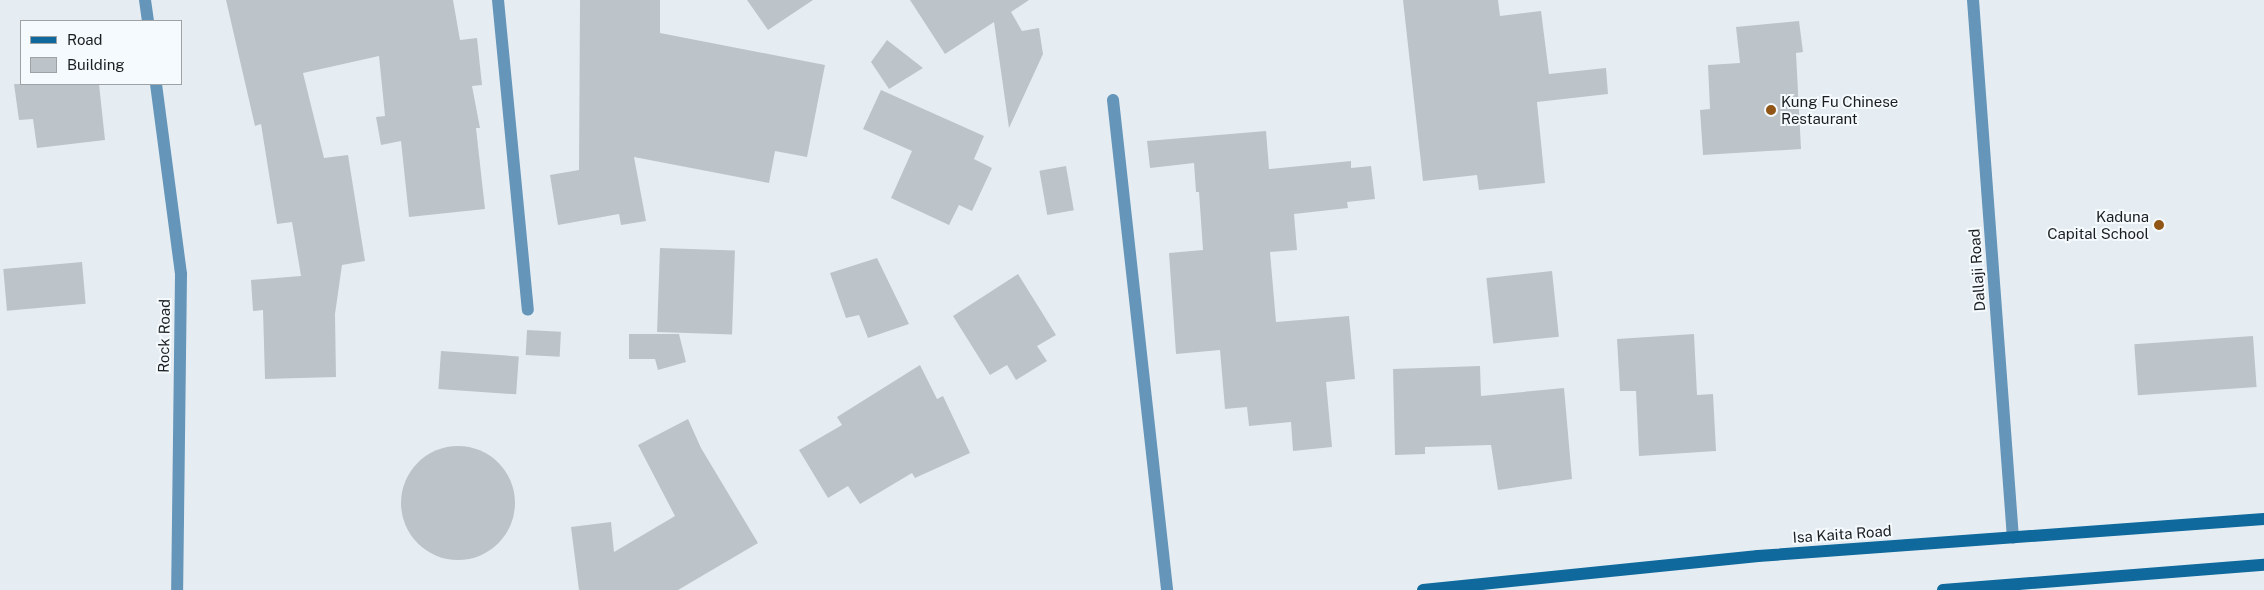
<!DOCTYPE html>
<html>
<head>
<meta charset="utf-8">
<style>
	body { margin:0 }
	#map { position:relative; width:2264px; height:590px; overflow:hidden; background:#e6edf2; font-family:"Public Sans",sans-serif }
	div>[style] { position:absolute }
	.building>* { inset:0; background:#bdc4c9; transform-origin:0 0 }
	.round { border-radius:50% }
	.service>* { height:12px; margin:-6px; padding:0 6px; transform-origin:6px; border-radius:6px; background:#6595b9 }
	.minor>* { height:12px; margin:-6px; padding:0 6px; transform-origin:6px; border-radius:6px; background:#6595b9 }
	.tertiary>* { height:12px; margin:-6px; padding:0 6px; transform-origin:6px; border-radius:6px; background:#6595b9 }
	.secondary>* { height:12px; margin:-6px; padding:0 6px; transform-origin:6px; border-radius:6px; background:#0f699d }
	.dots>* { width:14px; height:14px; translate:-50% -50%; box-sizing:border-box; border:2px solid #f4fafe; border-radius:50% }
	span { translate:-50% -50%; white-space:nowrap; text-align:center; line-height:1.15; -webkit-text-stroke:4px #f4fafe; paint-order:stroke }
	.poi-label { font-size:15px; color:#1c1f20 }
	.left { translate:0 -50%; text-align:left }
	.right { translate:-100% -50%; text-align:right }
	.street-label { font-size:15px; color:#1c1f20 }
	.legend { position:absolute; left:20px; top:20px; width:162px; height:65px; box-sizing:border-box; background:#f4fafe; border:1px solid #9ea2a5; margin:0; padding:6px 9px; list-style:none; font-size:15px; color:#1c1f20 }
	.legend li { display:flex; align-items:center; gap:10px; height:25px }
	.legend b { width:25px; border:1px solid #9ea2a5 }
</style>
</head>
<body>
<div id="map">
	<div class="building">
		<div style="clip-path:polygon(226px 0,453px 0,460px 40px,477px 38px,482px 85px,472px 86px,480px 128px,476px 128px,485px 209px,409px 217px,401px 141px,381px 145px,376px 117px,385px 116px,379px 56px,303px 73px,324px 158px,348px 155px,365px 261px,342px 265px,335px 314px,336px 377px,265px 379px,263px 310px,253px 311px,251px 280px,301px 276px,292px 222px,277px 224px,261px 124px,255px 126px)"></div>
		<div style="clip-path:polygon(580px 0,660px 0,660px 33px,825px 65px,807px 157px,775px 151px,769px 183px,634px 157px,646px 221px,621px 225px,619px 214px,558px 225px,550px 175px,579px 170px)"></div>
		<div style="clip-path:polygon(747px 0,813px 0,768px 30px)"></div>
		<div style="clip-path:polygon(910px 0,1029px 0,1011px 12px,1022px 31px,1039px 28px,1043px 54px,1009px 128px,994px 22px,945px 54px)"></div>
		<div style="clip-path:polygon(1403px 0,1498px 0,1500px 16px,1541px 11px,1549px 74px,1606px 68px,1608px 94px,1537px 102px,1545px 183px,1479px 190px,1477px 175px,1423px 181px)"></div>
		<div style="clip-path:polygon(1799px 21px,1803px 52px,1796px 53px,1801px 149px,1703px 155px,1700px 110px,1710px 109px,1708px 65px,1740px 63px,1736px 27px)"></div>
		<div style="clip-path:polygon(887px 40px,923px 68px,889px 89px,871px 62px)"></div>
		<div style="clip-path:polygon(14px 84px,99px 84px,105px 140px,37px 148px,33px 119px,19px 120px)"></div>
		<div style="clip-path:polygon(881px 90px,984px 136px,974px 159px,992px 168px,972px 211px,959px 205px,949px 225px,891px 198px,912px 151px,863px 129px)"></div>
		<div style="clip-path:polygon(1266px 131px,1269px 169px,1351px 161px,1351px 168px,1371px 166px,1375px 199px,1347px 202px,1348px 208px,1294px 214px,1297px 250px,1270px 252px,1276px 322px,1349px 316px,1355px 379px,1326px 382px,1332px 447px,1293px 451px,1291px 422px,1249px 426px,1247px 407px,1225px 409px,1220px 350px,1176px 354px,1169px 253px,1203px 250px,1199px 192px,1196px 192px,1194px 163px,1150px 168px,1147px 141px)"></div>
		<div style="left:1066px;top:166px;width:45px;height:27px;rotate:80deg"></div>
		<div style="left:660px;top:248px;width:75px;height:84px;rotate:2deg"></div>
		<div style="clip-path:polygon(877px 258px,909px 324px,868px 338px,859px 315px,846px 318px,830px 273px)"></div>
		<div style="left:82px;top:262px;width:42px;height:79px;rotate:85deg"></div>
		<div style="left:1552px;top:271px;width:66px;height:66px;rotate:84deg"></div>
		<div style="clip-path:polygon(1018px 274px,1056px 335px,1037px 346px,1047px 361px,1016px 380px,1007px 365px,990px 375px,953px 316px)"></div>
		<div style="left:527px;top:330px;width:34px;height:25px;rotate:3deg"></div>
		<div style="clip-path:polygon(629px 334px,679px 334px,686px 362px,658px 370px,655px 359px,629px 359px)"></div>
		<div style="clip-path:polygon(1694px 334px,1697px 395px,1713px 394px,1716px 451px,1639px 456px,1636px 391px,1620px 391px,1617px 339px)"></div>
		<div style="left:2253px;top:336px;width:51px;height:119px;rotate:86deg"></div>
		<div style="left:441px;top:351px;width:78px;height:38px;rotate:4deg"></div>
		<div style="clip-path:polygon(920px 365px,937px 399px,943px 396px,970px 453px,915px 478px,912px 473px,860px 504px,848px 486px,828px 498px,799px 450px,842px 425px,837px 417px)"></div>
		<div style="clip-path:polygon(1480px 366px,1481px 396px,1564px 388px,1572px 479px,1498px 490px,1491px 445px,1425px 447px,1425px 454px,1395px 455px,1393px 369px)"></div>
		<div style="clip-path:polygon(688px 419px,701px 448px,758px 543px,678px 590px,579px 590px,571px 527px,611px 522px,614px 552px,675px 516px,638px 445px)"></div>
		<div class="round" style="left:401px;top:446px;width:114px;height:114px"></div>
	</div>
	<div class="service">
		<div style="left:498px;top:0;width:311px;rotate:84.5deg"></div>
	</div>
	<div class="minor">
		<div style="left:145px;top:0;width:21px;rotate:82deg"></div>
		<div style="left:156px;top:84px;width:192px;rotate:82.5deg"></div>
		<div style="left:181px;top:274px;width:316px;rotate:90.7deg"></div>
		<div style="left:1113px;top:100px;width:493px;rotate:83.7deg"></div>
	</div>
	<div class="tertiary">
		<div style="left:1973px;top:0;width:539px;rotate:85.75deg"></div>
	</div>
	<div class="secondary">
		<div style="left:1423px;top:590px;width:337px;rotate:-5.8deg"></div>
		<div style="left:1758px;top:556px;width:507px;rotate:-4.18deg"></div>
		<div style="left:1943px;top:590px;width:322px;rotate:-4.5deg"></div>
	</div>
	<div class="dots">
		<div style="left:1771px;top:110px;background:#915515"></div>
		<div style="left:2159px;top:225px;background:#915515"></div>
	</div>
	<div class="poi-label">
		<span class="left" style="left:1781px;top:110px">Kung Fu Chinese<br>Restaurant</span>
		<span class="right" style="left:2149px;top:225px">Kaduna<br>Capital School</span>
	</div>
	<div class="street-label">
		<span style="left:1977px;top:270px;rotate:-94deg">Dallaji Road</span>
		<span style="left:164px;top:336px;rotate:-89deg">Rock Road</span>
		<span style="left:1842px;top:534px;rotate:-4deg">Isa Kaita Road</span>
	</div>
	<ul class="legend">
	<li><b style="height:6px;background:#0f699d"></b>Road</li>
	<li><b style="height:14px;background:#bdc4c9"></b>Building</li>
	</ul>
</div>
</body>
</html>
